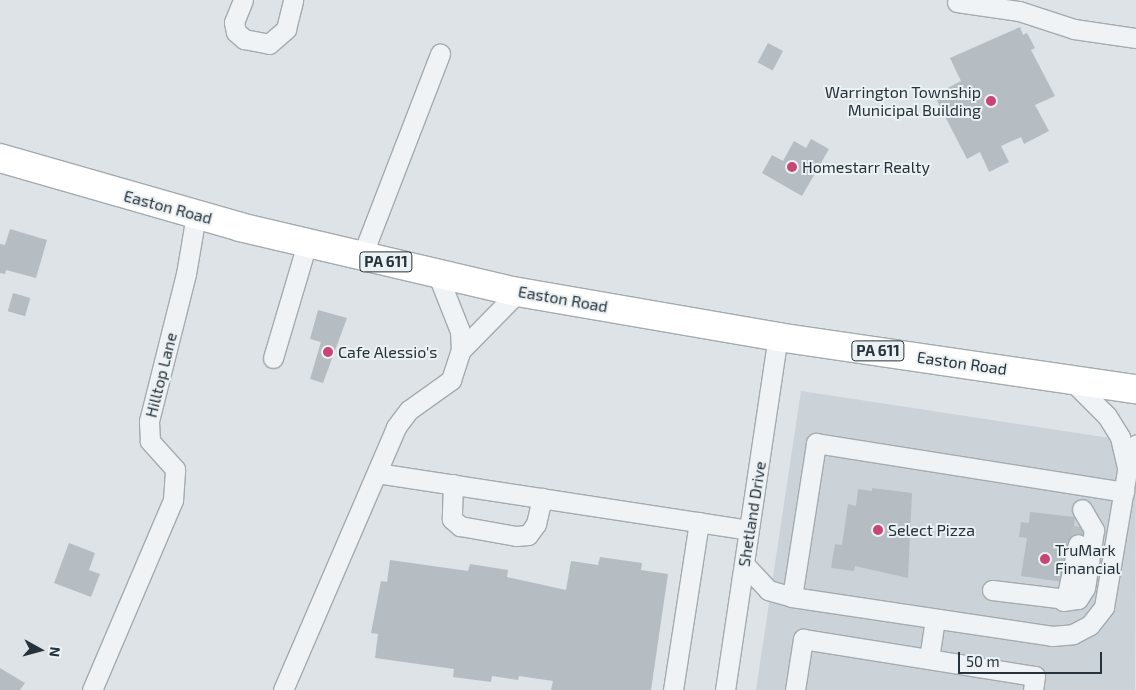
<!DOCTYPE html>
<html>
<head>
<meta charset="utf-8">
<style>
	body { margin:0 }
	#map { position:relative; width:1136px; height:690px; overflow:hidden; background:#dde3e6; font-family:"Exo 2",sans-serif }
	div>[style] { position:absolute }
	.built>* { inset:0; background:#cbd2d8 }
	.building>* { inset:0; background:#b5bdc3; transform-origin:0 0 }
	.minor-tunnel>* { height:19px; margin-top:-9.5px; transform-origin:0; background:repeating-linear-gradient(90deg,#b9c0c4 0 19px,transparent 0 28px) }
	.roads { filter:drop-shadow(1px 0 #a3abb0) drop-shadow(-1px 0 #a3abb0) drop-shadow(0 1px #a3abb0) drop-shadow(0 -1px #a3abb0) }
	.minor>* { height:19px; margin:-9.5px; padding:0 9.5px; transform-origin:9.5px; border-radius:9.5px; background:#f0f3f5 }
	.highway>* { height:28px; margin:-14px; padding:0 14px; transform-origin:14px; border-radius:14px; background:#fff }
	.dots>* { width:14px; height:14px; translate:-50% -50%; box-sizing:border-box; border:2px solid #ecf1f4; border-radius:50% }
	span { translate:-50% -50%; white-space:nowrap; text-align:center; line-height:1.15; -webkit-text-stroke:4px #ecf1f4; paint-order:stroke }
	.shield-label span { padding:1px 4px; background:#ecf1f4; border:1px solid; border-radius:4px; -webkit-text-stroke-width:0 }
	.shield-label { font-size:15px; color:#27333c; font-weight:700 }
	.poi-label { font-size:16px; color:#27333c }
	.right { translate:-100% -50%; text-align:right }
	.left { translate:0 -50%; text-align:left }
	.street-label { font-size:16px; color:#27333c }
	.north { position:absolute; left:15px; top:625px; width:50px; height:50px; -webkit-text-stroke:4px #ecf1f4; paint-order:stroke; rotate:97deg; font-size:14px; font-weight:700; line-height:20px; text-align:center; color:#27333c }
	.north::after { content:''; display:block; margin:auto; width:18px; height:22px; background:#27333c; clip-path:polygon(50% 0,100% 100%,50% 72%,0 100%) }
	.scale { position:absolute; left:958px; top:652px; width:144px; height:22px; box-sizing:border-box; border:2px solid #27333c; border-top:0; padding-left:6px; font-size:15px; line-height:18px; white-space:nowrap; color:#27333c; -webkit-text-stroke:4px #ecf1f4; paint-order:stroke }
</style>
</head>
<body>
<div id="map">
	<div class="built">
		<div style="clip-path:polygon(801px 391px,1136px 442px,1135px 690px,756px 690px)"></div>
	</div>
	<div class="building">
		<div style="clip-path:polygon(1020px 27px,1023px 35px,1027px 33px,1035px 48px,1031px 50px,1055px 96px,1035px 105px,1049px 131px,1024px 144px,1021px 137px,1001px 146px,1009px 162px,989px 172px,980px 152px,967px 159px,934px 95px,961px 81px,950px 58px)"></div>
		<div style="left:768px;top:43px;width:17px;height:22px;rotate:28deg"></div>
		<div style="clip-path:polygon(811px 139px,829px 149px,802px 196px,762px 173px,772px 155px,783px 161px,794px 141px,806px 148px)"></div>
		<div style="clip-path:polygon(10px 229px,47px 240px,36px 278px,6px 270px,5px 274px,0 273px,0 244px,5px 245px)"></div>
		<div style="left:13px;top:293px;width:18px;height:19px;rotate:16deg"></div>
		<div style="clip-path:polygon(318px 310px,347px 318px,323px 383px,310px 379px,321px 342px,310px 339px)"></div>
		<div style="clip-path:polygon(872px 488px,912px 493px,908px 578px,855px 566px,854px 571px,831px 568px,835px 544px,842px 545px,848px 504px,856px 506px,858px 489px,872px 491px)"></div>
		<div style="clip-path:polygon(1030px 512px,1075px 517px,1074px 526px,1090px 528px,1087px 545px,1068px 542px,1063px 582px,1021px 576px,1027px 538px,1019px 537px,1021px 522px,1029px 523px)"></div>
		<div style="clip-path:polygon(69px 543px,95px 553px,89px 570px,100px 574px,91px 597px,54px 583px)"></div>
		<div style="clip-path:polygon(600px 557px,642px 563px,641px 570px,668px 574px,651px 690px,551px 690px,553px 681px,519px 676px,518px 680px,492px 676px,491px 682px,453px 677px,454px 669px,375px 658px,378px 634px,371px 633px,381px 581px,387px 582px,390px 560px,468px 571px,470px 564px,508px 570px,507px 577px,566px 590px,571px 561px,598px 565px)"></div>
		<div style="clip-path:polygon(0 668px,25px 683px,20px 690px,0 690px)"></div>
	</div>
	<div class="minor-tunnel">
		<div style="left:1078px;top:544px;width:17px;rotate:-80deg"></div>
	</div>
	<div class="roads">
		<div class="minor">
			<div style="left:243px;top:0;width:24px;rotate:112deg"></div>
			<div style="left:234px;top:22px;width:10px;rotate:79deg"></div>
			<div style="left:236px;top:32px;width:11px;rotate:41deg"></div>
			<div style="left:244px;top:39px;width:25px;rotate:11deg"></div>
			<div style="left:269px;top:44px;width:23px;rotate:-41deg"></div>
			<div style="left:286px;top:29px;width:30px;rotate:-76deg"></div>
			<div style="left:957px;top:2px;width:63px;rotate:8.3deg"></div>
			<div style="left:1019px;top:11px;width:58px;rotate:18.1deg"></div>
			<div style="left:1074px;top:29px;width:63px;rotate:8.3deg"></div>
			<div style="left:362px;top:256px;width:217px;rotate:-68.9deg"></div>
			<div style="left:437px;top:273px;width:62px;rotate:68.4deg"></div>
			<div style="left:460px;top:331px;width:19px;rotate:87deg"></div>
			<div style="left:273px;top:358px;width:120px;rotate:-73.5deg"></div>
			<div style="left:1070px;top:379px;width:52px;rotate:45deg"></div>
			<div style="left:1107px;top:416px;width:25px;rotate:58deg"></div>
			<div style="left:1120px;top:437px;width:32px;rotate:77deg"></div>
			<div style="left:377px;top:473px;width:376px;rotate:8.7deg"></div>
			<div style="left:453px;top:484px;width:35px;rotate:92deg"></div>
			<div style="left:452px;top:519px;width:11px;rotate:41deg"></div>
			<div style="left:460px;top:526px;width:57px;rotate:10.1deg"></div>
			<div style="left:516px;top:536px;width:12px;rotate:-5deg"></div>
			<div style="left:528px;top:535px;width:14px;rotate:-54deg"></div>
			<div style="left:536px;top:524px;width:27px;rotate:-77deg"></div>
			<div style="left:744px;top:564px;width:35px;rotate:47deg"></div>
			<div style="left:768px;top:590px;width:25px;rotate:16deg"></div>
			<div style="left:792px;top:597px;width:263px;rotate:8.5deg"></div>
			<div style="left:1052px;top:636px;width:21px;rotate:-5deg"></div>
			<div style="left:1073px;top:634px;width:19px;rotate:-28deg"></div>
			<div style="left:1090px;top:625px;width:23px;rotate:-52deg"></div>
			<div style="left:1104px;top:607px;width:138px;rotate:-80.4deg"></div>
			<div style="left:1127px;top:471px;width:28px;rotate:-71deg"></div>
			<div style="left:992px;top:590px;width:75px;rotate:6.9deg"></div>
			<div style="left:1066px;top:599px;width:56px;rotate:-77.7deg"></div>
			<div style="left:792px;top:597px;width:156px;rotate:-81.1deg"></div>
			<div style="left:816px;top:443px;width:312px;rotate:9deg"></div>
			<div style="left:1063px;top:601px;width:15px;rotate:-8deg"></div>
			<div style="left:1078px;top:599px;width:13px;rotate:-58deg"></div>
			<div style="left:1085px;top:588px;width:59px;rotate:-81.2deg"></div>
			<div style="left:1094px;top:530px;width:24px;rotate:-120deg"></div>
			<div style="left:929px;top:659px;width:40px;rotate:-81.5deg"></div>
			<div style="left:92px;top:690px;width:207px;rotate:-66.9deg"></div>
			<div style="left:173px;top:500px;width:31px;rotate:-86deg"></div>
			<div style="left:175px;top:469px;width:38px;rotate:-132deg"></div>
			<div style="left:150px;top:441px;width:20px;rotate:-93deg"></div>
			<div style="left:149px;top:421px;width:152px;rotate:-75.9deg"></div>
			<div style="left:186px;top:274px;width:60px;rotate:-80.4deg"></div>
			<div style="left:283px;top:690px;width:286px;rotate:-66.7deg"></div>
			<div style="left:396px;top:427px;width:21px;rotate:-53deg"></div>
			<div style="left:409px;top:410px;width:52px;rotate:-35.5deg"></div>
			<div style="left:451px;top:380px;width:32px;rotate:-72deg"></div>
			<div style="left:461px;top:350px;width:81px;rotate:-45.5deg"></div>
			<div style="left:673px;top:690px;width:170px;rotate:-81.2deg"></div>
			<div style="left:725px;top:690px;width:357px;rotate:-81.5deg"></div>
			<div style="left:795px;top:690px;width:52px;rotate:-81.1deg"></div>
			<div style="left:803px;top:639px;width:235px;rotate:9.1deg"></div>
			<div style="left:1035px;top:676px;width:14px;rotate:98deg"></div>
		</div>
		<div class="highway">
			<div style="left:0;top:158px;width:250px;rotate:16deg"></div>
			<div style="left:240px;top:227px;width:285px;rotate:13.2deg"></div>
			<div style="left:518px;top:292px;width:264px;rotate:9.8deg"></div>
			<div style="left:778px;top:337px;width:362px;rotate:8.3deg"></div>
		</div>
	</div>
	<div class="dots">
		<div style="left:991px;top:101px;background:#c94573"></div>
		<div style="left:792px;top:167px;background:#c94573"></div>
		<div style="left:328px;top:352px;background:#c94573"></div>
		<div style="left:878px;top:530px;background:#c94573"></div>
		<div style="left:1045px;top:559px;background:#c94573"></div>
	</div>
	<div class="shield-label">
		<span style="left:386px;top:262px">PA 611</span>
		<span style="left:878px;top:351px">PA 611</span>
	</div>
	<div class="poi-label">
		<span class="right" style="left:981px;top:101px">Warrington Township<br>Municipal Building</span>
		<span class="left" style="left:802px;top:167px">Homestarr Realty</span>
		<span class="left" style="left:338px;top:352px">Cafe Alessio's</span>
		<span class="left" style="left:888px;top:530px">Select Pizza</span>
		<span class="left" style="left:1055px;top:559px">TruMark<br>Financial</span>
	</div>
	<div class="street-label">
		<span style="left:168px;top:207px;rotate:15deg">Easton Road</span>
		<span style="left:563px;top:299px;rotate:10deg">Easton Road</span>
		<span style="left:962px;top:363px;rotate:8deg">Easton Road</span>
		<span style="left:161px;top:375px;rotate:-76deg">Hilltop Lane</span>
		<span style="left:752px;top:514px;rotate:-81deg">Shetland Drive</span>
	</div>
	<div class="north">N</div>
	<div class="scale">50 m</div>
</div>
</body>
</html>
